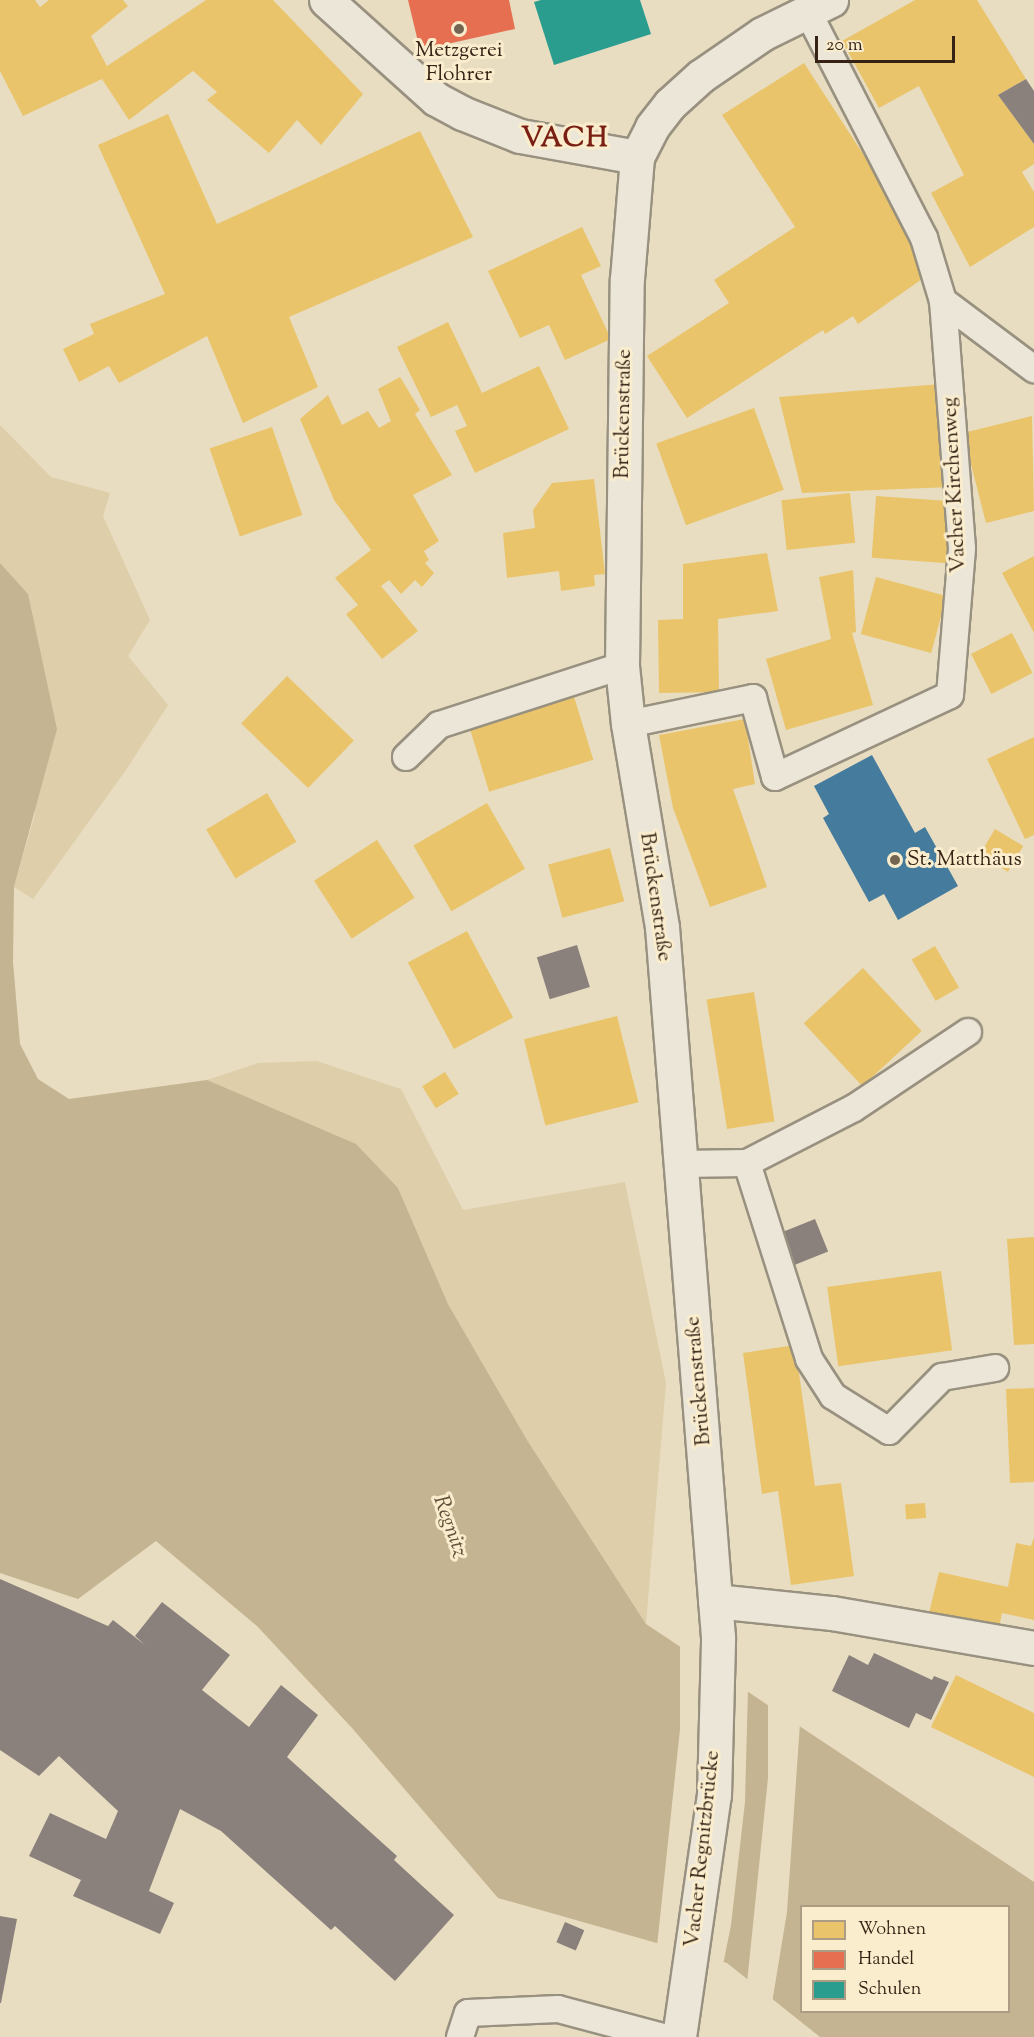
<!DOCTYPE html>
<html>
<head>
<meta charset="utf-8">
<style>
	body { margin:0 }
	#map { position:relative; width:1034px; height:2037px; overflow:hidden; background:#e8ddc1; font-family:"Sorts Mill Goudy",serif }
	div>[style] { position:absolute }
	.green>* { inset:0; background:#deceaa }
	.water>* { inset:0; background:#c4b491 }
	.pier>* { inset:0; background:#e8ddc1 }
	.homes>* { inset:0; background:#e9c46a; transform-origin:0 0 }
	.shops>* { inset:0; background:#e76f51 }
	.schools>* { inset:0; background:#2a9d8f }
	.public>* { inset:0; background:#457b9d }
	.industry>* { inset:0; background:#8a817c; transform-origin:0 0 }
	.roads { filter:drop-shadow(2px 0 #999180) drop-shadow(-2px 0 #999180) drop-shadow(0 2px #999180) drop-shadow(0 -2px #999180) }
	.service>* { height:26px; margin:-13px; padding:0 13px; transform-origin:13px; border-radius:13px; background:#ebe6d8 }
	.minor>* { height:33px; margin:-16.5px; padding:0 16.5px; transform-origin:16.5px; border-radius:16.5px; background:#ebe6d8 }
	.tertiary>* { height:33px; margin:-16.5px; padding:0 16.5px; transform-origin:16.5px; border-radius:16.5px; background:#ebe6d8 }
	.secondary>* { height:33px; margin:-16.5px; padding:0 16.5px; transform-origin:16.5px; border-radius:16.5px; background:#ebe6d8 }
	.dots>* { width:16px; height:16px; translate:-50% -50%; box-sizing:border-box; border:3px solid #faedcd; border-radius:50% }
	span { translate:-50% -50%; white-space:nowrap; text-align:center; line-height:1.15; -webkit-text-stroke:6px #faedcd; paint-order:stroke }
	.poi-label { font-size:21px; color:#362316 }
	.left { translate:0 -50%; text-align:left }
	.street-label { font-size:21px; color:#362316 }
	.water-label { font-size:22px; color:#624f3a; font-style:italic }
	.district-label { font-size:27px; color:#7a1f14; font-weight:700; letter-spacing:1.5px }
	.legend { position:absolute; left:800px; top:1905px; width:210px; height:108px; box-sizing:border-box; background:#faedcd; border:2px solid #ac9c84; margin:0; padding:8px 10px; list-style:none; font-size:18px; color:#362316 }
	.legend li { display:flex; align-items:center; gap:12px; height:30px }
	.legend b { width:30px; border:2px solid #ac9c84 }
	.scale { position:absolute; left:815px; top:36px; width:140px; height:27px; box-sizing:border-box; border:3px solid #362316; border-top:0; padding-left:8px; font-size:18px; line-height:21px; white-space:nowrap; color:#362316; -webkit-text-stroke:4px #faedcd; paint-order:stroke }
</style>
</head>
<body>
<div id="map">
	<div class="green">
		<div style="clip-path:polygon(0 425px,51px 477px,110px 493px,103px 516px,150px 620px,128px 656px,168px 705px,126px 770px,33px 899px,14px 887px,35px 814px,28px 594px,0 563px)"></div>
		<div style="clip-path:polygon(317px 1061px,401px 1089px,463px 1210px,625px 1182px,666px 1383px,646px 1624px,527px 1440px,448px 1304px,398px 1188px,275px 1111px,207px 1080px,258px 1063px)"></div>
	</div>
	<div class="water">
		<div style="clip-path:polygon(evenodd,0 563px,28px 594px,57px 729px,14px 887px,13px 962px,20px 1044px,38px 1079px,69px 1099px,207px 1080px,356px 1144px,398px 1188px,448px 1304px,527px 1440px,646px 1624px,1034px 1882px,1034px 2037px,820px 2037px,727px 1963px,498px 1898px,352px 1728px,257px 1626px,156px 1541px,78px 1599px,0 1573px,0 563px,802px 1906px,1008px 1906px,1008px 2012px,802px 2012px,802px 1906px)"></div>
	</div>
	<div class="pier">
		<div style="clip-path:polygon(680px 1643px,748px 1689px,745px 1802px,731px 1925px,723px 1965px,657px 1946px,680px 1729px)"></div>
		<div style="clip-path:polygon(768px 1702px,800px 1723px,787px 1912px,772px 2003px,747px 1983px,768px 1778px)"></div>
	</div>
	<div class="homes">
		<div style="clip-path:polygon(0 0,35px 0,40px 7px,49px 0,123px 0,128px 6px,91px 36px,107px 66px,206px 0,273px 0,363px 94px,321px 145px,297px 120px,269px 153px,207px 100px,217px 92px,193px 71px,129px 120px,102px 79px,23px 116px,0 71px)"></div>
		<div style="clip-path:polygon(915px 0,977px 0,1026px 79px,998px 95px,1034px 144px,1034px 164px,1022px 172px,1034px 192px,1034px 227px,970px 267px,931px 193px,964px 175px,919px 86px,879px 108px,842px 41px)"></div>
		<div style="clip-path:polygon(804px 63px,891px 197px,925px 277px,858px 324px,853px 316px,825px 334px,823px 330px,687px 418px,647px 356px,729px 303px,714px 280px,795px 227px,722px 115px)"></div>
		<div style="clip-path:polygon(168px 114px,217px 224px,420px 131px,473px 237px,289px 317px,318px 387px,243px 423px,207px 336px,119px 383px,109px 366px,79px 382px,63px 349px,94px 334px,90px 324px,165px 294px,98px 145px)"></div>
		<div style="clip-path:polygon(582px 227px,601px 266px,581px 275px,611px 339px,565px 360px,549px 325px,520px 338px,488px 271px)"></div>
		<div style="clip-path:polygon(448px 322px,482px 393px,539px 366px,569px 429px,475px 473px,455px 431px,467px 426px,457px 405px,431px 417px,397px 347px)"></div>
		<div style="clip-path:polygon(400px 377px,420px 410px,415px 414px,452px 475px,413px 495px,439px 541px,424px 551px,429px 560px,425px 563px,434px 573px,422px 587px,415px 580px,401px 594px,389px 580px,381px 586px,418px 631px,382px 659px,346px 614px,358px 605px,335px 578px,371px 550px,334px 500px,300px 419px,328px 395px,342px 425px,368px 411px,379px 428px,391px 421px,378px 389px)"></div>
		<div style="clip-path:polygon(941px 384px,951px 487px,802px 493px,779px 397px)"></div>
		<div style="left:754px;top:408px;width:87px;height:104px;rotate:70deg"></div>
		<div style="clip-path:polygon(1032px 416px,1034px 511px,986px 523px,963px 433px)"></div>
		<div style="left:272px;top:427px;width:93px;height:66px;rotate:71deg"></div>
		<div style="clip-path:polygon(594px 479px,605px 574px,594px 575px,595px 586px,561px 591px,559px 571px,507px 578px,503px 533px,535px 528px,533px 510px,552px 483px)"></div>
		<div style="left:850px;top:493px;width:50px;height:69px;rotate:84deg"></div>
		<div style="left:876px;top:496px;width:76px;height:62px;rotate:4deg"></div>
		<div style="clip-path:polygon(767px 553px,778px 611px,718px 619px,719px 692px,659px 693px,658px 620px,683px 619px,683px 564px)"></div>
		<div style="clip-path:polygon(1034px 556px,1034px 633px,1002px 573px)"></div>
		<div style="clip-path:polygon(853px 570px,856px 632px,852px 633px,873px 705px,786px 730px,766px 659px,831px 639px,819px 577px)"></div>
		<div style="left:876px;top:577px;width:73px;height:59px;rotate:15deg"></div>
		<div style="left:1012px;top:633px;width:45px;height:46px;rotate:63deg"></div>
		<div style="left:287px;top:676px;width:93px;height:66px;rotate:44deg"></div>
		<div style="left:572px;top:690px;width:73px;height:109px;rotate:73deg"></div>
		<div style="clip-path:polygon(745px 719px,755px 784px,733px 789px,767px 887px,710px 907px,673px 808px,659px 735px)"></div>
		<div style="clip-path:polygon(1034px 737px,1034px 835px,1025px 839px,987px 759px)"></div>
		<div style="left:267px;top:793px;width:57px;height:71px;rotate:59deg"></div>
		<div style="left:487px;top:803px;width:76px;height:85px;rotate:60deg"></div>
		<div style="left:995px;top:829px;width:33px;height:30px;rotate:31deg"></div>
		<div style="left:377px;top:840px;width:69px;height:75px;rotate:57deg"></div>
		<div style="left:610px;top:848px;width:55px;height:64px;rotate:75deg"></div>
		<div style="left:467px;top:931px;width:98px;height:67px;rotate:62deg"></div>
		<div style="left:935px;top:946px;width:48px;height:27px;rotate:60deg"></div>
		<div style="left:863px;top:968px;width:86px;height:81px;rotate:47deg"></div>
		<div style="left:754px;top:992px;width:131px;height:48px;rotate:81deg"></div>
		<div style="left:617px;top:1016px;width:89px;height:96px;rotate:76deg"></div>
		<div style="left:445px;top:1072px;width:26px;height:27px;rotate:58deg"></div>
		<div style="clip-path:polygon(1034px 1237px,1034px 1344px,1014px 1345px,1007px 1239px)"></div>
		<div style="left:941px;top:1271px;width:80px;height:115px;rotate:82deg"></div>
		<div style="clip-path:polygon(795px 1345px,815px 1486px,841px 1483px,854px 1576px,791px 1585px,778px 1491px,762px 1494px,743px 1353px)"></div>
		<div style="clip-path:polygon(1034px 1388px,1034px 1482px,1010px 1483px,1006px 1389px)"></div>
		<div style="left:925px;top:1503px;width:15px;height:20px;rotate:86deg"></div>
		<div style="clip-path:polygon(1034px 1537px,1034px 1620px,1002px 1613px,999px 1628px,929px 1613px,939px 1572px,1008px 1587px,1016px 1543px,1031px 1546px)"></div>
		<div style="clip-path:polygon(956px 1675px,1034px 1713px,1034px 1777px,931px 1727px)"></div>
	</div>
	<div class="shops">
		<div style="clip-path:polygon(408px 0,509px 0,515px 29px,420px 50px)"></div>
	</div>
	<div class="schools">
		<div style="clip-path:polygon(541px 0,640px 0,651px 34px,554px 65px,534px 2px)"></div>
	</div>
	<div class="public">
		<div style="clip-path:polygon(872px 755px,915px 833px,925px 827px,958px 886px,898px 920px,884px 894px,869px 902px,823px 818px,829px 814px,814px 786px)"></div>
	</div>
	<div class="industry">
		<div style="clip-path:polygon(1026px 79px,1034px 91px,1034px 144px,998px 95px)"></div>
		<div style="left:577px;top:945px;width:44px;height:42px;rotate:73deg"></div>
		<div style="left:815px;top:1219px;width:35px;height:37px;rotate:68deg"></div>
		<div style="clip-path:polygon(0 1579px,108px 1626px,113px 1620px,145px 1645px,135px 1636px,162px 1602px,230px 1655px,202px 1690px,249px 1727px,281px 1685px,318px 1715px,287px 1757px,397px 1856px,394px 1860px,454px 1915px,395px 1981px,335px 1926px,331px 1930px,221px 1831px,180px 1809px,149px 1891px,174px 1903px,160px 1934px,73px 1896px,81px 1880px,29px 1856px,50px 1813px,106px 1839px,118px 1811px,59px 1756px,39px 1776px,0 1750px)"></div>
		<div style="clip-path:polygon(874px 1653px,932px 1680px,934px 1676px,949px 1682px,931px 1720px,916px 1713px,909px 1728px,832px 1691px,849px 1655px,868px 1665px)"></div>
		<div style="clip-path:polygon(0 1916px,17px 1919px,1px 2003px,0 2003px)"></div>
		<div style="left:565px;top:1922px;width:21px;height:22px;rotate:23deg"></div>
	</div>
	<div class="roads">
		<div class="service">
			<div style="left:943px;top:301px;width:114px;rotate:36.8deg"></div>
			<div style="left:628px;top:724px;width:128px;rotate:-11.7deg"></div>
			<div style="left:753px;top:698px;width:82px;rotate:74.4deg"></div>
			<div style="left:775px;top:777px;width:193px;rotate:-25.1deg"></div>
			<div style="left:950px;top:695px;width:147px;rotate:-85.3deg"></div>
			<div style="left:962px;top:548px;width:248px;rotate:-94.4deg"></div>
			<div style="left:943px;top:301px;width:66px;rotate:-106.8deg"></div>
			<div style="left:924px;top:238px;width:254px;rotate:-117.2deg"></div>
			<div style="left:406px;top:757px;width:46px;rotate:-44.1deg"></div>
			<div style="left:439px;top:725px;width:192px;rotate:-17.9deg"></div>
			<div style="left:747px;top:1163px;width:206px;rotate:72.4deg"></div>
			<div style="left:809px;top:1359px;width:44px;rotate:57deg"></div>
			<div style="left:833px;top:1396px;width:66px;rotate:32deg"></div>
			<div style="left:889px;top:1431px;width:76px;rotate:-45.5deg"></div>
			<div style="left:942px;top:1377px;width:54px;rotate:-9.6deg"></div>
			<div style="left:680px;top:1164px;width:67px;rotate:-0.9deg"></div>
			<div style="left:747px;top:1163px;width:120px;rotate:-27.2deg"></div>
			<div style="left:854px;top:1108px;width:137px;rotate:-33.7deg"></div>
			<div style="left:460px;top:2037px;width:25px;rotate:-72deg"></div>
			<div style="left:468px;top:2013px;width:90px;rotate:-2.5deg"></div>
			<div style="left:558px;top:2009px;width:109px;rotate:14.9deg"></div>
		</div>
		<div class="minor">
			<div style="left:715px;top:1601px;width:118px;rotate:5.9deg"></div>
			<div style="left:832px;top:1613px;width:205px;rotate:9.8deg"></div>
		</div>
		<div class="tertiary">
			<div style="left:326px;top:0;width:148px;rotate:42deg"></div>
			<div style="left:436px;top:99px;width:30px;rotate:28deg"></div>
			<div style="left:462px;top:113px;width:62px;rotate:21.6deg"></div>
			<div style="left:520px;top:136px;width:119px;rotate:10.2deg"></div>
		</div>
		<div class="secondary">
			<div style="left:679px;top:2037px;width:245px;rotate:-81.8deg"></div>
			<div style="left:714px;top:1795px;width:158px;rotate:-88.5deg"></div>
			<div style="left:718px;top:1637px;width:712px;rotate:-94.51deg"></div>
			<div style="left:662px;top:927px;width:206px;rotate:-99.5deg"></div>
			<div style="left:628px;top:724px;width:58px;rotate:-95.9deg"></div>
			<div style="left:622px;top:666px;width:387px;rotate:-89.3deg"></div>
			<div style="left:627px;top:279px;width:122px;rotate:-85.3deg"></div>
			<div style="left:637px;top:157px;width:34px;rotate:-63deg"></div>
			<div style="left:652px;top:127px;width:29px;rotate:-52deg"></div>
			<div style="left:670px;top:104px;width:42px;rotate:-42.1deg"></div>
			<div style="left:701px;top:76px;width:74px;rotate:-34.5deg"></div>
			<div style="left:762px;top:34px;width:77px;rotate:-26.2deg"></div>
		</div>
	</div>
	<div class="dots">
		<div style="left:459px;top:29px;background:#746452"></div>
		<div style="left:895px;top:860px;background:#746452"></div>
	</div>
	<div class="poi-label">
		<span style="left:459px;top:63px">Metzgerei<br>Flohrer</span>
		<span class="left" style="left:907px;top:860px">St. Matthäus</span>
	</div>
	<div class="street-label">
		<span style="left:624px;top:414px;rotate:-89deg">Brückenstraße</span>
		<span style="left:955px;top:485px;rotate:-93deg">Vacher Kirchenweg</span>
		<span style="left:655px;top:897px;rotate:82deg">Brückenstraße</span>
		<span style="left:699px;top:1381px;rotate:-95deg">Brückenstraße</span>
		<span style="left:703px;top:1849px;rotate:-84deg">Vacher Regnitzbrücke</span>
	</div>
	<div class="water-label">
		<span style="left:449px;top:1527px;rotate:70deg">Regnitz</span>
	</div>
	<div class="district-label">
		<span style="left:565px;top:140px">VACH</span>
	</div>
	<ul class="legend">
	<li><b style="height:16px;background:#e9c46a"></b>Wohnen</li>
	<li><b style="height:16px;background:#e76f51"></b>Handel</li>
	<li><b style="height:16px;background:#2a9d8f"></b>Schulen</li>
	</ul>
	<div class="scale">20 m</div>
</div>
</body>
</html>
